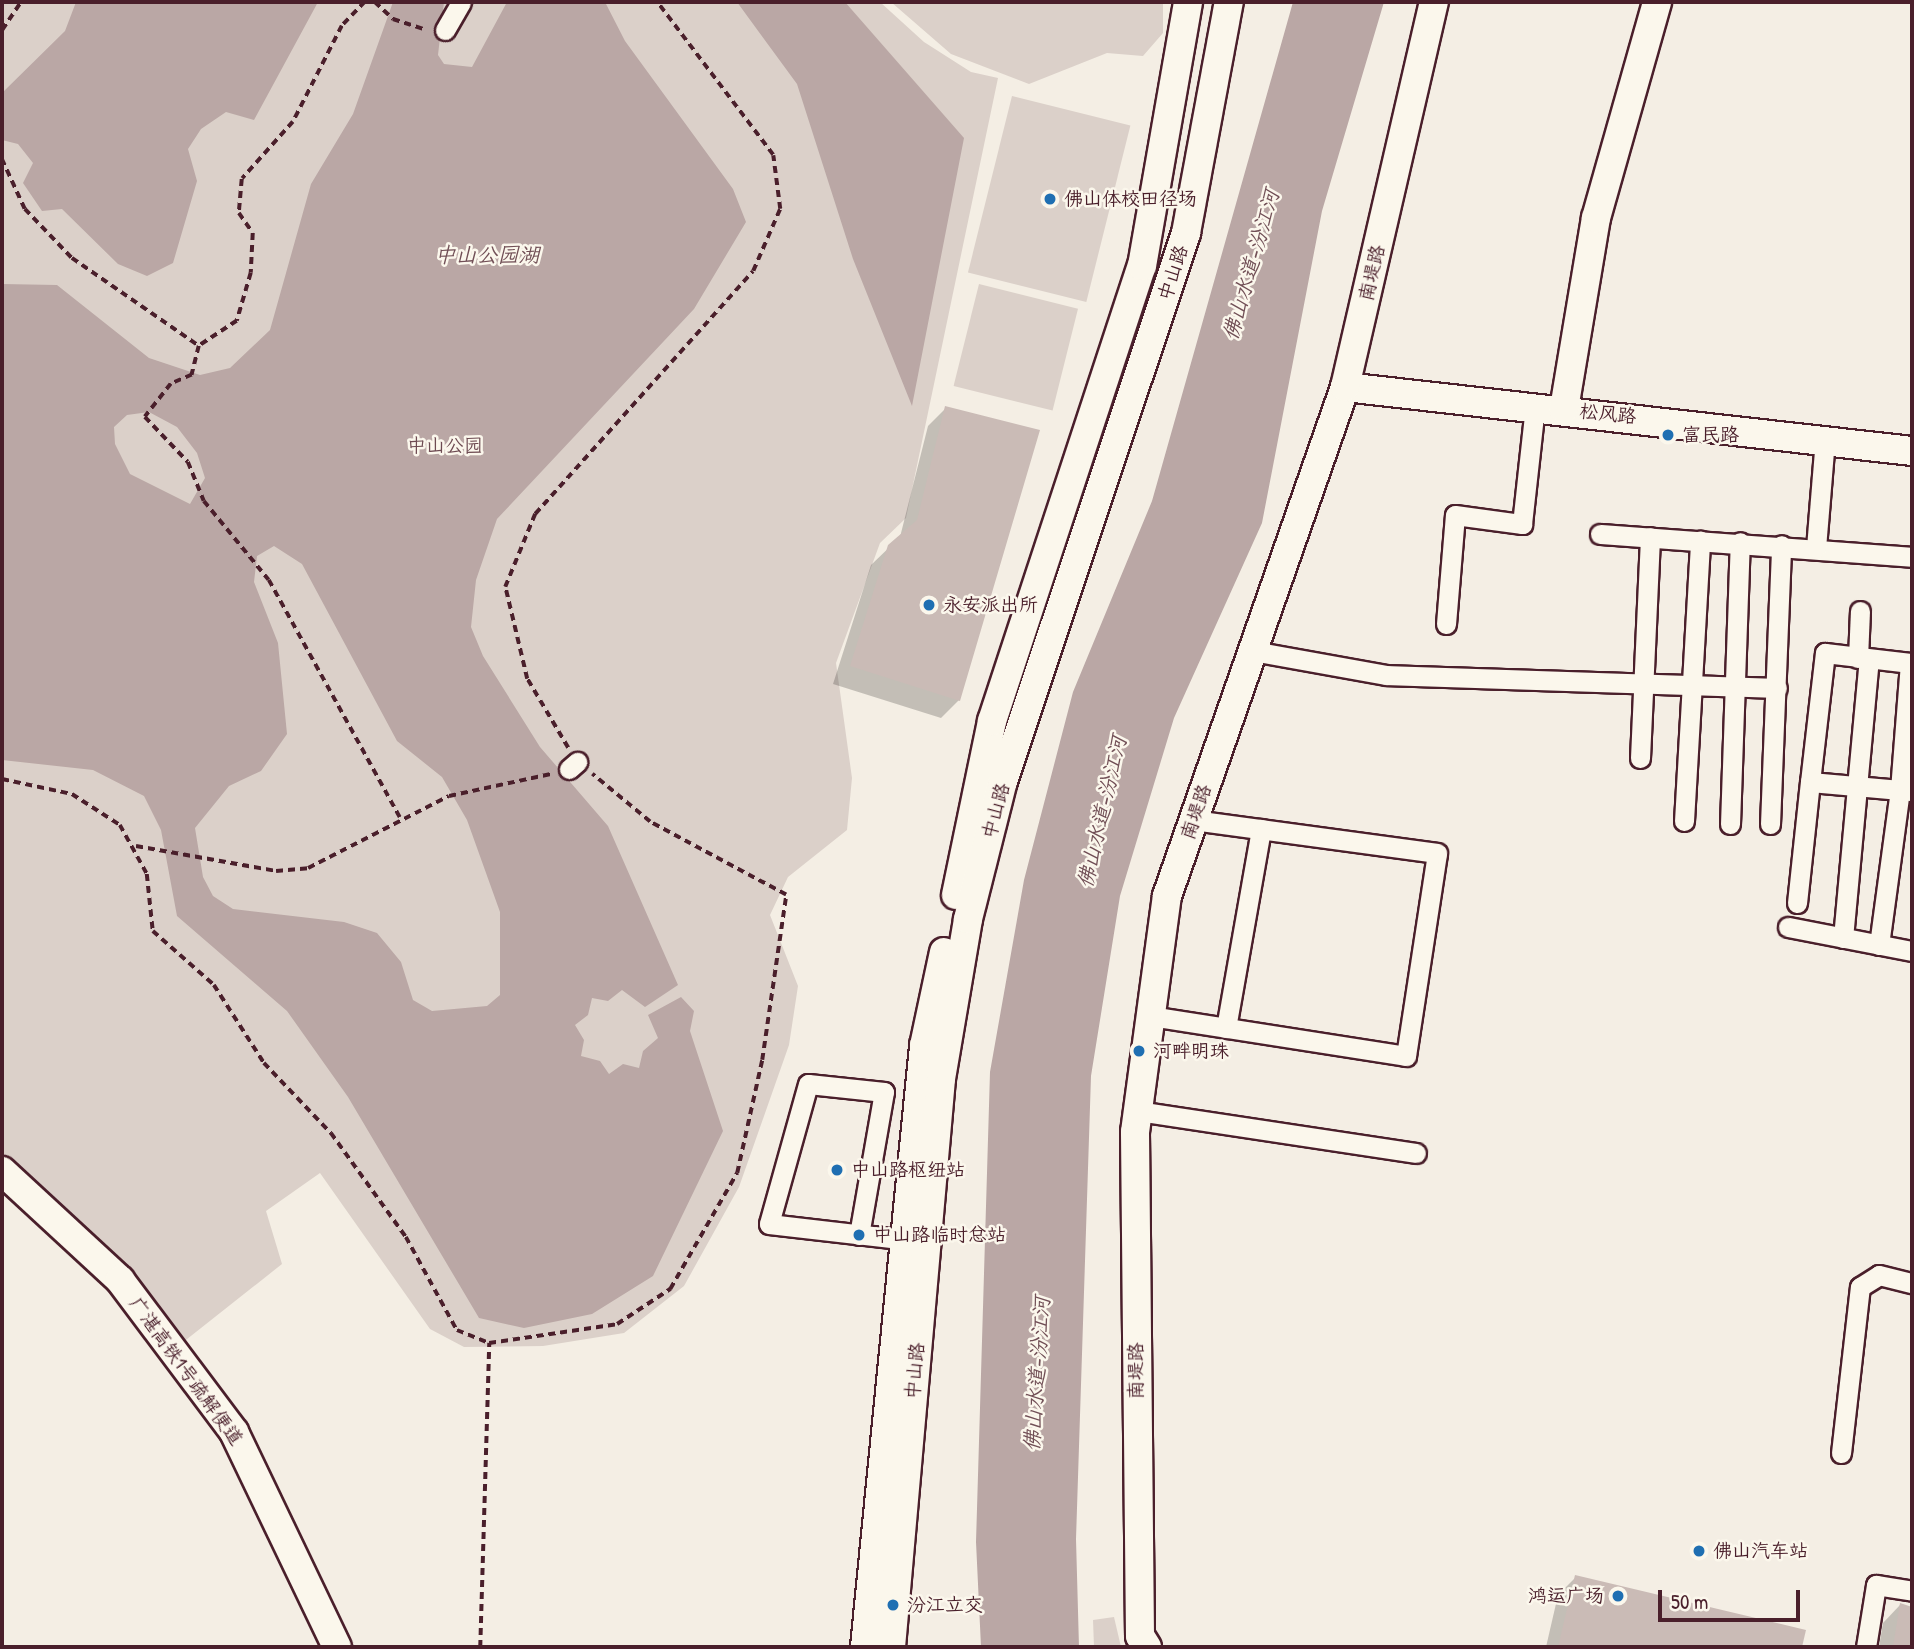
<!DOCTYPE html>
<html>
<head>
<meta charset="utf-8">
<style>
	body { margin:0 }
	#map { position:relative; width:1914px; height:1649px; overflow:hidden; background:#f4eee4; font-family:"Patrick Hand","LXGW WenKai TC",sans-serif }
	div>[style] { position:absolute }
	.green>* { inset:0; background:#dbd0c9; transform-origin:0 0 }
	.water>* { inset:0; background:#baa7a5 }
	.shadow>* { inset:0; background:#0003 }
	.building>* { inset:0; background:#cabbb6 }
	.path>* { height:3.5px; margin-top:-1.75px; transform-origin:0; background:repeating-linear-gradient(90deg,#4a1f2b 0 7px,transparent 0 12px) }
	.roads { filter:drop-shadow(2px 0 #4a1f2b) drop-shadow(-2px 0 #4a1f2b) drop-shadow(0 2px #4a1f2b) drop-shadow(0 -2px #4a1f2b) }
	.street>* { height:19px; margin:-9.5px; padding:0 9.5px; transform-origin:9.5px; border-radius:9.5px; background:#fbf7ec }
	.secondary>* { height:28px; margin:-14px; padding:0 14px; transform-origin:14px; border-radius:14px; background:#fbf7ec }
	.dots>* { width:19px; height:19px; translate:-50% -50%; box-sizing:border-box; border:4px solid #fbf7ec; border-radius:50% }
	span { translate:-50% -50%; white-space:nowrap; text-align:center; line-height:1.15; -webkit-text-stroke:5px #fbf7ec; paint-order:stroke }
	.poi-label { font-size:19px; color:#4a1f2b }
	.left { translate:0 -50%; text-align:left }
	.right { translate:-100% -50%; text-align:right }
	.street-label { font-size:19px; color:#4a1f2b }
	.park-label { font-size:19px; color:#6e4b52 }
	.water-label { font-size:21px; color:#714f56; font-style:italic }
	.frame { position:absolute; inset:0; border:4px solid #4a1f2b; pointer-events:none }
	.scale { position:absolute; left:1658px; top:1590px; width:142px; height:32px; box-sizing:border-box; border:4px solid #4a1f2b; border-top:0; padding-left:9px; font-size:21px; line-height:24px; white-space:nowrap; color:#4a1f2b; -webkit-text-stroke:5px #fbf7ec; paint-order:stroke }
</style>
</head>
<body>
<div id="map">
	<div class="green">
		<div style="clip-path:polygon(2px 2px,880px 2px,924px 42px,971px 72px,998px 78px,906px 518px,880px 543px,836px 663px,852px 778px,847px 830px,788px 877px,770px 915px,798px 986px,789px 1045px,739px 1187px,684px 1286px,624px 1333px,543px 1346px,464px 1347px,430px 1329px,320px 1173px,266px 1211px,282px 1264px,177px 1347px,2px 1160px)"></div>
		<div style="clip-path:polygon(891px 2px,1163px 2px,1163px 33px,1143px 56px,1107px 53px,1029px 84px,951px 54px)"></div>
		<div style="left:1012px;top:96px;width:122px;height:182px;rotate:14deg"></div>
		<div style="left:979px;top:284px;width:102px;height:105px;rotate:14deg"></div>
		<div style="clip-path:polygon(1114px 1617px,1121px 1647px,1094px 1647px,1093px 1620px)"></div>
	</div>
	<div class="water">
		<div style="clip-path:polygon(76px 2px,318px 2px,254px 120px,226px 112px,201px 129px,188px 149px,197px 181px,173px 263px,147px 276px,118px 264px,62px 209px,42px 211px,23px 183px,33px 163px,18px 144px,2px 140px,2px 93px,65px 31px)"></div>
		<div style="clip-path:polygon(evenodd,393px 2px,444px 2px,438px 55px,444px 64px,472px 67px,507px 2px,605px 2px,625px 41px,733px 189px,746px 222px,694px 309px,497px 519px,476px 580px,471px 627px,483px 656px,540px 747px,608px 826px,678px 985px,645px 1007px,622px 990px,608px 1001px,592px 998px,588px 1015px,575px 1025px,584px 1040px,581px 1056px,600px 1061px,609px 1074px,623px 1064px,639px 1068px,643px 1051px,658px 1038px,648px 1015px,681px 997px,694px 1011px,690px 1031px,723px 1131px,653px 1276px,592px 1314px,524px 1328px,479px 1318px,348px 1097px,287px 1011px,177px 916px,161px 830px,144px 796px,93px 770px,2px 760px,2px 284px,57px 285px,149px 358px,200px 375px,230px 368px,270px 330px,311px 184px,353px 114px,393px 2px,149px 412px,177px 427px,197px 453px,205px 478px,190px 504px,130px 474px,115px 444px,114px 427px,127px 415px,149px 412px,393px 2px,274px 546px,302px 564px,397px 741px,442px 777px,467px 820px,500px 912px,500px 995px,487px 1006px,432px 1011px,413px 1000px,401px 962px,377px 933px,344px 922px,233px 909px,213px 896px,203px 877px,195px 828px,229px 786px,261px 771px,287px 734px,278px 643px,254px 582px,257px 556px,274px 546px)"></div>
		<div style="clip-path:polygon(737px 2px,845px 2px,964px 138px,912px 406px,853px 259px,797px 84px)"></div>
		<div style="clip-path:polygon(1293px 2px,1384px 2px,1322px 211px,1262px 523px,1174px 718px,1120px 896px,1091px 1076px,1076px 1539px,1079px 1647px,981px 1647px,976px 1542px,990px 1072px,1024px 880px,1073px 692px,1152px 501px)"></div>
	</div>
	<div class="shadow">
		<div style="clip-path:polygon(946px 408px,959px 700px,941px 718px,833px 684px,871px 565px,900px 537px,928px 426px)"></div>
		<div style="clip-path:polygon(1576px 1577px,1804px 1631px,1800px 1647px,1546px 1647px,1558px 1595px)"></div>
		<div style="clip-path:polygon(1900px 1605px,1912px 1609px,1912px 1647px,1879px 1647px,1883px 1623px)"></div>
	</div>
	<div class="building">
		<div style="clip-path:polygon(945px 406px,1040px 430px,960px 701px,850px 666px,888px 545px,917px 520px)"></div>
		<div style="clip-path:polygon(1575px 1575px,1806px 1630px,1802px 1647px,1558px 1647px)"></div>
		<div style="clip-path:polygon(1900px 1603px,1912px 1607px,1912px 1647px,1893px 1647px)"></div>
	</div>
	<div class="path">
		<div style="left:365px;top:2px;width:33px;rotate:134deg"></div>
		<div style="left:342px;top:26px;width:108px;rotate:117deg"></div>
		<div style="left:293px;top:122px;width:76px;rotate:131.8deg"></div>
		<div style="left:242px;top:179px;width:34px;rotate:95deg"></div>
		<div style="left:239px;top:213px;width:24px;rotate:55deg"></div>
		<div style="left:253px;top:233px;width:40px;rotate:92.9deg"></div>
		<div style="left:251px;top:273px;width:50px;rotate:106.3deg"></div>
		<div style="left:237px;top:321px;width:45px;rotate:146.7deg"></div>
		<div style="left:199px;top:346px;width:30px;rotate:104deg"></div>
		<div style="left:192px;top:375px;width:23px;rotate:157deg"></div>
		<div style="left:171px;top:384px;width:42px;rotate:128.2deg"></div>
		<div style="left:145px;top:417px;width:62px;rotate:46.3deg"></div>
		<div style="left:188px;top:462px;width:42px;rotate:67.7deg"></div>
		<div style="left:204px;top:501px;width:102px;rotate:50.6deg"></div>
		<div style="left:269px;top:580px;width:271px;rotate:61.1deg"></div>
		<div style="left:375px;top:2px;width:25px;rotate:43deg"></div>
		<div style="left:393px;top:19px;width:35px;rotate:18deg"></div>
		<div style="left:2px;top:30px;width:34px;rotate:-56deg"></div>
		<div style="left:2px;top:159px;width:55px;rotate:65.3deg"></div>
		<div style="left:25px;top:209px;width:68px;rotate:46.2deg"></div>
		<div style="left:72px;top:258px;width:155px;rotate:34.7deg"></div>
		<div style="left:568px;top:748px;width:80px;rotate:-120.7deg"></div>
		<div style="left:527px;top:679px;width:95px;rotate:-103.4deg"></div>
		<div style="left:505px;top:587px;width:79px;rotate:-67.7deg"></div>
		<div style="left:535px;top:514px;width:326px;rotate:-48.1deg"></div>
		<div style="left:753px;top:271px;width:68px;rotate:-66.5deg"></div>
		<div style="left:780px;top:209px;width:54px;rotate:-97.4deg"></div>
		<div style="left:773px;top:155px;width:192px;rotate:-127.2deg"></div>
		<div style="left:2px;top:779px;width:72px;rotate:12.1deg"></div>
		<div style="left:72px;top:794px;width:57px;rotate:32.9deg"></div>
		<div style="left:120px;top:825px;width:56px;rotate:61.1deg"></div>
		<div style="left:147px;top:874px;width:57px;rotate:84deg"></div>
		<div style="left:153px;top:931px;width:81px;rotate:41.5deg"></div>
		<div style="left:214px;top:985px;width:93px;rotate:57.3deg"></div>
		<div style="left:264px;top:1063px;width:97px;rotate:46.3deg"></div>
		<div style="left:331px;top:1133px;width:128px;rotate:54.2deg"></div>
		<div style="left:406px;top:1237px;width:106px;rotate:61.3deg"></div>
		<div style="left:457px;top:1330px;width:35px;rotate:22deg"></div>
		<div style="left:489px;top:1343px;width:129px;rotate:-8.4deg"></div>
		<div style="left:617px;top:1324px;width:64px;rotate:-33.4deg"></div>
		<div style="left:670px;top:1289px;width:134px;rotate:-60deg"></div>
		<div style="left:737px;top:1173px;width:116px;rotate:-77.5deg"></div>
		<div style="left:762px;top:1060px;width:167px;rotate:-81.7deg"></div>
		<div style="left:786px;top:895px;width:154px;rotate:-151.8deg"></div>
		<div style="left:650px;top:822px;width:75px;rotate:-140.4deg"></div>
		<div style="left:136px;top:846px;width:142px;rotate:10.1deg"></div>
		<div style="left:276px;top:871px;width:32px;rotate:-5deg"></div>
		<div style="left:308px;top:868px;width:158px;rotate:-27.1deg"></div>
		<div style="left:449px;top:796px;width:104px;rotate:-12.2deg"></div>
		<div style="left:480px;top:1647px;width:304px;rotate:-88.3deg"></div>
	</div>
	<div class="roads">
		<div class="street">
			<div style="left:445px;top:30px;width:32px;rotate:-60deg"></div>
			<div style="left:1600px;top:534px;width:313px;rotate:4.2deg"></div>
			<div style="left:1816px;top:548px;width:109px;rotate:-85.3deg"></div>
			<div style="left:1446px;top:624px;width:109px;rotate:-85.3deg"></div>
			<div style="left:1455px;top:515px;width:68px;rotate:7.7deg"></div>
			<div style="left:1522px;top:524px;width:118px;rotate:-83.7deg"></div>
			<div style="left:1253px;top:651px;width:135px;rotate:10.2deg"></div>
			<div style="left:1386px;top:675px;width:391px;rotate:1.9deg"></div>
			<div style="left:1858px;top:658px;width:47px;rotate:-87.6deg"></div>
			<div style="left:1640px;top:758px;width:221px;rotate:-87.4deg"></div>
			<div style="left:569px;top:769px;width:11px;rotate:-41deg"></div>
			<div style="left:1684px;top:821px;width:281px;rotate:-86.7deg"></div>
			<div style="left:1730px;top:824px;width:282px;rotate:-88deg"></div>
			<div style="left:1770px;top:824px;width:279px;rotate:-87.7deg"></div>
			<div style="left:1797px;top:903px;width:122px;rotate:-83.9deg"></div>
			<div style="left:1810px;top:782px;width:130px;rotate:-83.4deg"></div>
			<div style="left:1825px;top:653px;width:86px;rotate:6.7deg"></div>
			<div style="left:1910px;top:663px;width:127px;rotate:94.5deg"></div>
			<div style="left:1900px;top:790px;width:90px;rotate:-174.9deg"></div>
			<div style="left:1788px;top:927px;width:126px;rotate:11deg"></div>
			<div style="left:1843px;top:938px;width:280px;rotate:-84.7deg"></div>
			<div style="left:1879px;top:945px;width:156px;rotate:-82.3deg"></div>
			<div style="left:1900px;top:790px;width:11px;rotate:5deg"></div>
			<div style="left:1151px;top:1016px;width:258px;rotate:8.9deg"></div>
			<div style="left:1406px;top:1056px;width:205px;rotate:-81.3deg"></div>
			<div style="left:1437px;top:853px;width:246px;rotate:-172.3deg"></div>
			<div style="left:1226px;top:1028px;width:202px;rotate:-80deg"></div>
			<div style="left:1138px;top:1111px;width:281px;rotate:8.6deg"></div>
			<div style="left:859px;top:1235px;width:145px;rotate:-80.1deg"></div>
			<div style="left:884px;top:1092px;width:76px;rotate:-174deg"></div>
			<div style="left:808px;top:1084px;width:145px;rotate:105.6deg"></div>
			<div style="left:769px;top:1224px;width:147px;rotate:6.6deg"></div>
			<div style="left:1841px;top:1453px;width:167px;rotate:-83.5deg"></div>
			<div style="left:1860px;top:1287px;width:22px;rotate:-32deg"></div>
			<div style="left:1879px;top:1275px;width:34px;rotate:14deg"></div>
			<div style="left:1866px;top:1647px;width:63px;rotate:-80.8deg"></div>
			<div style="left:1876px;top:1585px;width:36px;rotate:9deg"></div>
		</div>
		<div class="secondary">
			<div style="left:1345px;top:387px;width:571px;rotate:6.44deg"></div>
			<div style="left:1564px;top:409px;width:194px;rotate:-80.5deg"></div>
			<div style="left:1596px;top:218px;width:224px;rotate:-74.2deg"></div>
			<div style="left:956px;top:895px;width:178px;rotate:-78.3deg"></div>
			<div style="left:992px;top:721px;width:479px;rotate:-71.8deg"></div>
			<div style="left:1142px;top:266px;width:268px;rotate:-80.1deg"></div>
			<div style="left:2px;top:1171px;width:161px;rotate:42.7deg"></div>
			<div style="left:120px;top:1280px;width:190px;rotate:53.1deg"></div>
			<div style="left:234px;top:1432px;width:238px;rotate:64.4deg"></div>
			<div style="left:865px;top:1647px;width:604px;rotate:-84.39deg"></div>
			<div style="left:924px;top:1046px;width:96px;rotate:-78deg"></div>
			<div style="left:891px;top:1647px;width:570px;rotate:-84.97deg"></div>
			<div style="left:941px;top:1079px;width:162px;rotate:-80.4deg"></div>
			<div style="left:968px;top:919px;width:142px;rotate:-75.8deg"></div>
			<div style="left:1003px;top:781px;width:578px;rotate:-71.53deg"></div>
			<div style="left:1186px;top:233px;width:235px;rotate:-79.5deg"></div>
			<div style="left:1147px;top:1647px;width:13px;rotate:-122deg"></div>
			<div style="left:1140px;top:1636px;width:504px;rotate:-90.57deg"></div>
			<div style="left:1135px;top:1132px;width:238px;rotate:-82.3deg"></div>
			<div style="left:1167px;top:896px;width:539px;rotate:-70.72deg"></div>
			<div style="left:1345px;top:387px;width:395px;rotate:-77deg"></div>
		</div>
	</div>
	<div class="dots">
		<div style="left:1050px;top:199px;background:#1f6fb2"></div>
		<div style="left:1668px;top:435px;background:#1f6fb2"></div>
		<div style="left:929px;top:605px;background:#1f6fb2"></div>
		<div style="left:1139px;top:1051px;background:#1f6fb2"></div>
		<div style="left:837px;top:1170px;background:#1f6fb2"></div>
		<div style="left:859px;top:1235px;background:#1f6fb2"></div>
		<div style="left:1699px;top:1551px;background:#1f6fb2"></div>
		<div style="left:1618px;top:1596px;background:#1f6fb2"></div>
		<div style="left:893px;top:1605px;background:#1f6fb2"></div>
	</div>
	<div class="poi-label">
		<span class="left" style="left:1064px;top:199px">佛山体校田径场</span>
		<span class="left" style="left:1682px;top:435px">富民路</span>
		<span class="left" style="left:943px;top:605px">永安派出所</span>
		<span class="left" style="left:1153px;top:1051px">河畔明珠</span>
		<span class="left" style="left:851px;top:1170px">中山路枢纽站</span>
		<span class="left" style="left:873px;top:1235px">中山路临时总站</span>
		<span class="left" style="left:1713px;top:1551px">佛山汽车站</span>
		<span class="right" style="left:1604px;top:1596px">鸿运广场</span>
		<span class="left" style="left:907px;top:1605px">汾江立交</span>
	</div>
	<div class="street-label">
		<span style="left:1173px;top:273px;rotate:-72deg">中山路</span>
		<span style="left:1372px;top:273px;rotate:-77deg">南堤路</span>
		<span style="left:1608px;top:414px;rotate:6deg">松风路</span>
		<span style="left:996px;top:811px;rotate:-75deg">中山路</span>
		<span style="left:1196px;top:812px;rotate:-71deg">南堤路</span>
		<span style="left:186px;top:1371px;rotate:54deg">广湛高铁1号疏解便道</span>
		<span style="left:915px;top:1371px;rotate:-85deg">中山路</span>
		<span style="left:1136px;top:1371px;rotate:-90deg">南堤路</span>
	</div>
	<div class="park-label">
		<span style="left:445px;top:446px">中山公园</span>
	</div>
	<div class="water-label">
		<span style="left:487px;top:255px">中山公园湖</span>
		<span style="left:1251px;top:265px;rotate:-74deg">佛山水道-汾江河</span>
		<span style="left:1102px;top:812px;rotate:-77deg">佛山水道-汾江河</span>
		<span style="left:1037px;top:1374px;rotate:-86deg">佛山水道-汾江河</span>
	</div>
	<div class="frame"></div>
	<div class="scale">50 m</div>
</div>
</body>
</html>
